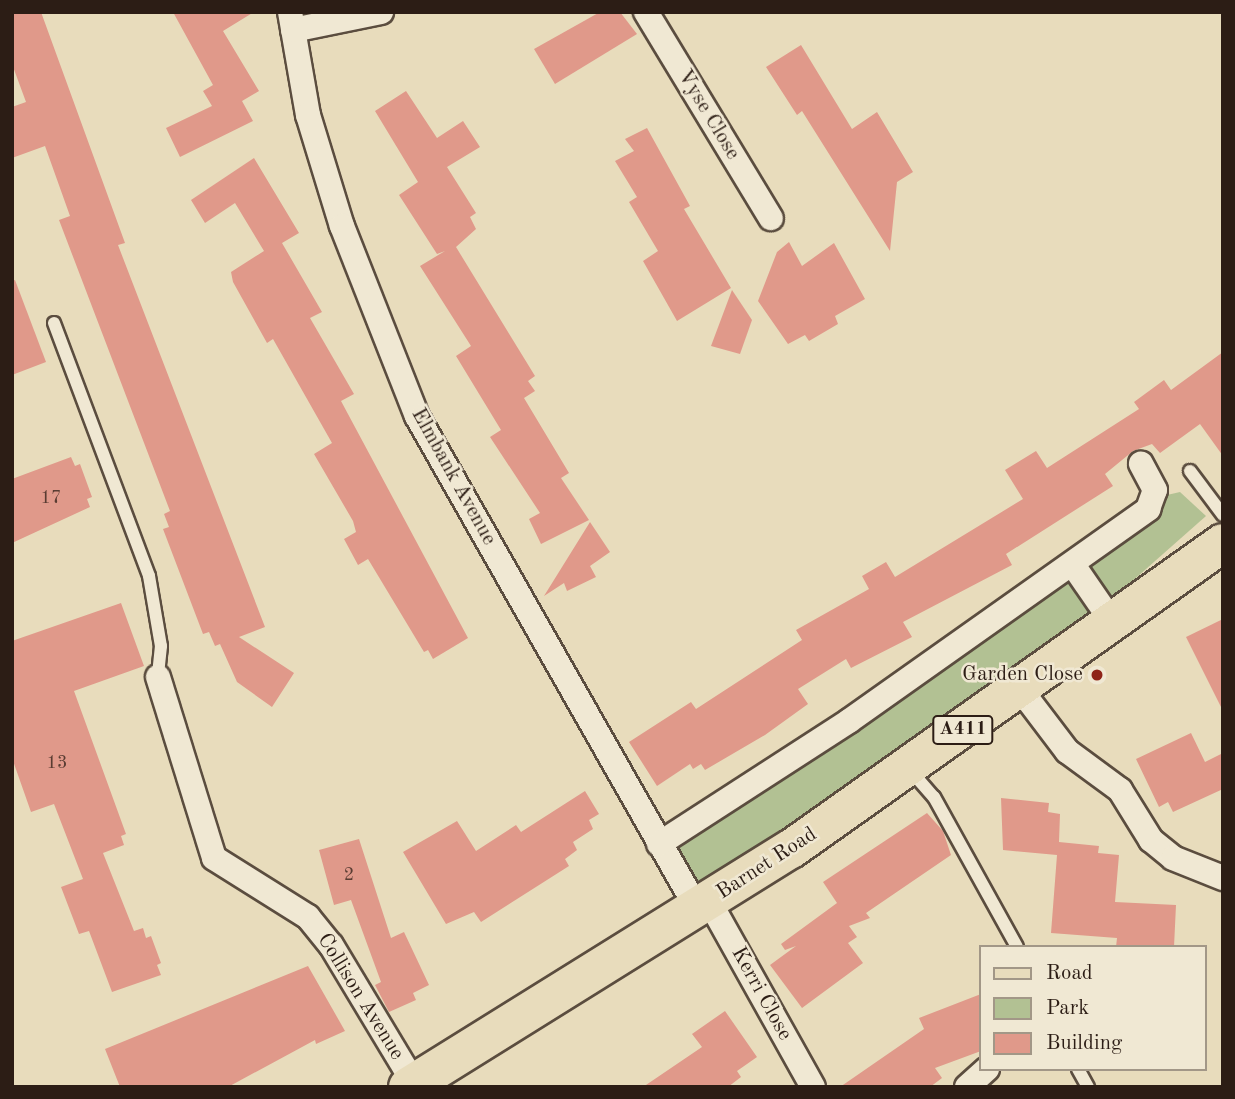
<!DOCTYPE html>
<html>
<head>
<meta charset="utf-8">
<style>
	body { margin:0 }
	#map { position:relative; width:1235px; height:1099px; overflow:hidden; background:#e8dcbc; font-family:"Old Standard TT",serif }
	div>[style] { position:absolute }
	.green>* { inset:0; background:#b2c193 }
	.building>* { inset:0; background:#e0998a }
	.roads { filter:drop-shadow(2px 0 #5b4d3f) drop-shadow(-2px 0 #5b4d3f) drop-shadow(0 2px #5b4d3f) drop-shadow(0 -2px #5b4d3f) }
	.lane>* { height:12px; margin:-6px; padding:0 6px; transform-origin:6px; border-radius:6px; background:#f0e8d3 }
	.street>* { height:24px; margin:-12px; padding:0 12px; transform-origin:12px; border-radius:12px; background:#f0e8d3 }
	.primary>* { height:38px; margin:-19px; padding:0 19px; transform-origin:19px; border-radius:19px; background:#e8dcbc }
	.dots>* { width:19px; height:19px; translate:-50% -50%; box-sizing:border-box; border:4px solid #f0e8d3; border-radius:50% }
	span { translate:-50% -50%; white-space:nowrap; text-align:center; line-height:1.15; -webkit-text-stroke:5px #f0e8d3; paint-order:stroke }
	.number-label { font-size:18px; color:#593c32 }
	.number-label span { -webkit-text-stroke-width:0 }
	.shield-label span { padding:2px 5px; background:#f0e8d3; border:2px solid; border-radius:5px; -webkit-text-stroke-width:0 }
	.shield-label { font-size:19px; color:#2c1d15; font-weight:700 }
	.street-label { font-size:21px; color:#2c1d15 }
	.poi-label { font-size:21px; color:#2c1d15 }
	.right { translate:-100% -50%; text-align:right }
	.frame { position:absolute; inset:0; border:14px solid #2c1d15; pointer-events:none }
	.legend { position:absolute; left:979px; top:945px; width:228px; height:126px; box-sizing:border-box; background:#f0e8d3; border:2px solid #a29787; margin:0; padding:9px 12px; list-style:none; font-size:21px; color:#2c1d15 }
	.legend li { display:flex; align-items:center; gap:14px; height:35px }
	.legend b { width:35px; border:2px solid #a29787 }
</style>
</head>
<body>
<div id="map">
	<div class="green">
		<div style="clip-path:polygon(1180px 492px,1206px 516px,1103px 607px,709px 901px,659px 844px,1154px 498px)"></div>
	</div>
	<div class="building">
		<div style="clip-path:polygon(12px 12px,41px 12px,125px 243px,118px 245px,265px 627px,239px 637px,294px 673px,272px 707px,237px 682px,220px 644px,215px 646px,209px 632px,203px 634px,163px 529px,169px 527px,164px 514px,170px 511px,59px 220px,70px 216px,45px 146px,12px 158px,12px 107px,26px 102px,12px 64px)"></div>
		<div style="clip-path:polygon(173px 12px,254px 12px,223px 31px,259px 91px,242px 101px,253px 121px,180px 157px,166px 128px,212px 106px,203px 91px,213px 85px)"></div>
		<div style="clip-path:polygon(600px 12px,620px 12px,637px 34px,555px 84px,534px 49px)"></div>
		<div style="clip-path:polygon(801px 45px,852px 129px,877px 112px,913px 172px,897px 182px,890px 251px,802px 111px,797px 115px,766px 67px)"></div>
		<div style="clip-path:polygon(406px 91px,437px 138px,463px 121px,480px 147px,447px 167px,476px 213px,470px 217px,476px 229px,456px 247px,535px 376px,528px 381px,535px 391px,524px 398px,569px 473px,561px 478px,589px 520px,541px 544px,529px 519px,540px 513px,490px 437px,501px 430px,456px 356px,471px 346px,420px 266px,445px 251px,437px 254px,399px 195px,418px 182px,375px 111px)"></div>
		<div style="clip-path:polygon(647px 128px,690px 206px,684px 209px,731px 288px,677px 321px,643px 261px,658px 251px,629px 202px,637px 197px,615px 161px,634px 151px,625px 139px)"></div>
		<div style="clip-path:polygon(254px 158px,299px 233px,282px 243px,322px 312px,310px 318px,354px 394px,341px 401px,468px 638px,433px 659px,428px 650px,424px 652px,368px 559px,358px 565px,344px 539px,356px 532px,353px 521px,314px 454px,332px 443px,273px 339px,267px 343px,233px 282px,231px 272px,264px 251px,235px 203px,205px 223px,191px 200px)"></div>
		<div style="clip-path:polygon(789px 242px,802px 266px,834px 243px,865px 299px,835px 316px,838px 324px,809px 341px,805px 335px,788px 344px,758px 301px,777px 252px)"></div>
		<div style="clip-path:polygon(15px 280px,46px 362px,12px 375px,12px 281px)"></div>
		<div style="clip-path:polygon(732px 290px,752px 320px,740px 354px,711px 346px)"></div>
		<div style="clip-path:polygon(1223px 352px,1223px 456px,1200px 424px,1160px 453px,1152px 444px,1133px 451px,1105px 474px,1113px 486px,1006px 554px,1012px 565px,903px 622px,912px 637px,851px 668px,846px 659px,798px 689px,808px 704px,765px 735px,705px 770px,701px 764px,693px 769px,690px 764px,657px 786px,629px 742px,691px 702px,696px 709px,802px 640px,796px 630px,869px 589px,862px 576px,886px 562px,895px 577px,1023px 499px,1005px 470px,1036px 451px,1047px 468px,1139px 409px,1134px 402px,1164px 380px,1171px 390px)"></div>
		<div style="clip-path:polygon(71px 457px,75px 466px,80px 464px,92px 497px,87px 499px,90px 507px,12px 543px,12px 479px)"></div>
		<div style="clip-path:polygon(590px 522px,610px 552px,590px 566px,596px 577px,567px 591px,564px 583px,544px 596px)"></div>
		<div style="clip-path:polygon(121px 603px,144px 666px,74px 691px,126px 834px,121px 836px,124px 845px,103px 853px,134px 931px,143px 928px,146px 938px,151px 936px,161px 963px,157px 965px,161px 975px,112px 992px,89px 931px,79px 934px,61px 887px,83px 879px,54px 804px,31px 812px,12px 758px,12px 641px)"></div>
		<div style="clip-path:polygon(1223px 619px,1223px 711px,1186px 637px)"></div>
		<div style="clip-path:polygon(1191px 733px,1205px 762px,1223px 753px,1223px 789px,1173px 812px,1168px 802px,1159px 807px,1136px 759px)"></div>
		<div style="clip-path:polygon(585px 791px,599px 814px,589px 820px,593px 829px,573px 842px,577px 850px,565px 859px,569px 866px,481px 922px,474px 912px,446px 924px,403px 852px,457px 821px,476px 851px,516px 825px,521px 832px)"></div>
		<div style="clip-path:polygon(1001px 798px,1049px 803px,1048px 812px,1060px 814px,1059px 842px,1099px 846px,1098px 853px,1119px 855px,1115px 902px,1176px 905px,1174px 947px,1116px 947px,1117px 938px,1051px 933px,1057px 855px,1003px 850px)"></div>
		<div style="clip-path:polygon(927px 813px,943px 831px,951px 855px,866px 913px,870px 918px,849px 926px,857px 937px,848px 943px,863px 963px,802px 1008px,770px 965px,796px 946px,785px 950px,781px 944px,837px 903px,823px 882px)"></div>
		<div style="clip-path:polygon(359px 839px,391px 938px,404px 932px,429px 985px,413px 993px,416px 1000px,389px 1012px,375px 985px,381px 982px,351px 900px,334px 905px,319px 850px)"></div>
		<div style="clip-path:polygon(308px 966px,345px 1031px,316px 1044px,315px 1040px,228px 1087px,120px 1087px,105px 1049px)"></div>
		<div style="clip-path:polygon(981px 994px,981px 1051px,935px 1068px,942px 1078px,930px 1087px,840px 1087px,924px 1029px,919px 1018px)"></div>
		<div style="clip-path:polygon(725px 1011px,757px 1057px,737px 1071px,741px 1077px,728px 1087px,643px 1087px,702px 1047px,692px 1034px)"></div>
	</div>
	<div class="roads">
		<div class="lane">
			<div style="left:54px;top:323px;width:270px;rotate:69.4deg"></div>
			<div style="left:149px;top:576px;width:71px;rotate:80.3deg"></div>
			<div style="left:161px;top:646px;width:31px;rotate:96deg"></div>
			<div style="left:1190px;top:471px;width:55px;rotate:53.1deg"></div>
			<div style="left:911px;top:771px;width:35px;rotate:49deg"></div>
			<div style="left:934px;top:797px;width:171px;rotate:61deg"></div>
			<div style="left:1078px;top:1069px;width:21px;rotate:61deg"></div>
		</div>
		<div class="street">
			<div style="left:290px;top:12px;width:105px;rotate:80.1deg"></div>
			<div style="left:308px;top:115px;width:116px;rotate:73deg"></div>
			<div style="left:342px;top:226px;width:204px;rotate:68.5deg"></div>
			<div style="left:417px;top:416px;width:566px;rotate:60.36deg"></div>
			<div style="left:646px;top:12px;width:241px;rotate:58.8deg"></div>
			<div style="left:293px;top:30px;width:90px;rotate:-11.6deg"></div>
			<div style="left:1073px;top:565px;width:70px;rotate:55.4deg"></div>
			<div style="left:158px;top:677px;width:189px;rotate:72.8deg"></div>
			<div style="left:214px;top:858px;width:111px;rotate:32.1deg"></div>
			<div style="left:308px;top:917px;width:36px;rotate:51deg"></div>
			<div style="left:331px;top:945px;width:161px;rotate:59deg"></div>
			<div style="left:1020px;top:689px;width:78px;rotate:52.8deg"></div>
			<div style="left:1067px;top:751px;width:66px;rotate:36.3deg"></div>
			<div style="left:1120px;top:790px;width:59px;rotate:58.2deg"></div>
			<div style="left:1151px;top:840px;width:28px;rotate:39deg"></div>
			<div style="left:1173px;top:858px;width:54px;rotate:21.8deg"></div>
			<div style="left:659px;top:844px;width:226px;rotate:-32.9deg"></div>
			<div style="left:849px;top:721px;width:367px;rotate:-35.3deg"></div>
			<div style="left:1148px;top:509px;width:20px;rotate:-70deg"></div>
			<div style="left:1155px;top:490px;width:30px;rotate:-118deg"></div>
			<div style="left:709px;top:901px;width:213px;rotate:60.8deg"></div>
			<div style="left:967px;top:1087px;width:27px;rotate:-42deg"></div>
		</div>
		<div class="primary">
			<div style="left:408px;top:1087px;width:451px;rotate:-31.9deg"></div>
			<div style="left:791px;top:849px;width:529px;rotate:-35.31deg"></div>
		</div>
	</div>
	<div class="dots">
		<div style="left:1097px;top:675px;background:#8f2418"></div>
	</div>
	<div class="number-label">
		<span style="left:51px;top:498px">17</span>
		<span style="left:57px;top:763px">13</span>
		<span style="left:349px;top:875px">2</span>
	</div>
	<div class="shield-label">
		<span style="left:963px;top:730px">A411</span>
	</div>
	<div class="street-label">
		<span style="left:708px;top:115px;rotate:59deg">Vyse Close</span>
		<span style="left:453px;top:477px;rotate:61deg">Elmbank Avenue</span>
		<span style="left:767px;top:864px;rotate:-33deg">Barnet Road</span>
		<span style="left:761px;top:994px;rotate:61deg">Kerri Close</span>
		<span style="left:360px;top:997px;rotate:58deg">Collison Avenue</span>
	</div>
	<div class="poi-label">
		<span class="right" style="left:1083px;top:675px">Garden Close</span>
	</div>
	<div class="frame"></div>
	<ul class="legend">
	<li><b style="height:9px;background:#e8dcbc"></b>Road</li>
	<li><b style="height:19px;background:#b2c193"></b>Park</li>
	<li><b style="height:19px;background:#e0998a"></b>Building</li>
	</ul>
</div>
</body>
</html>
